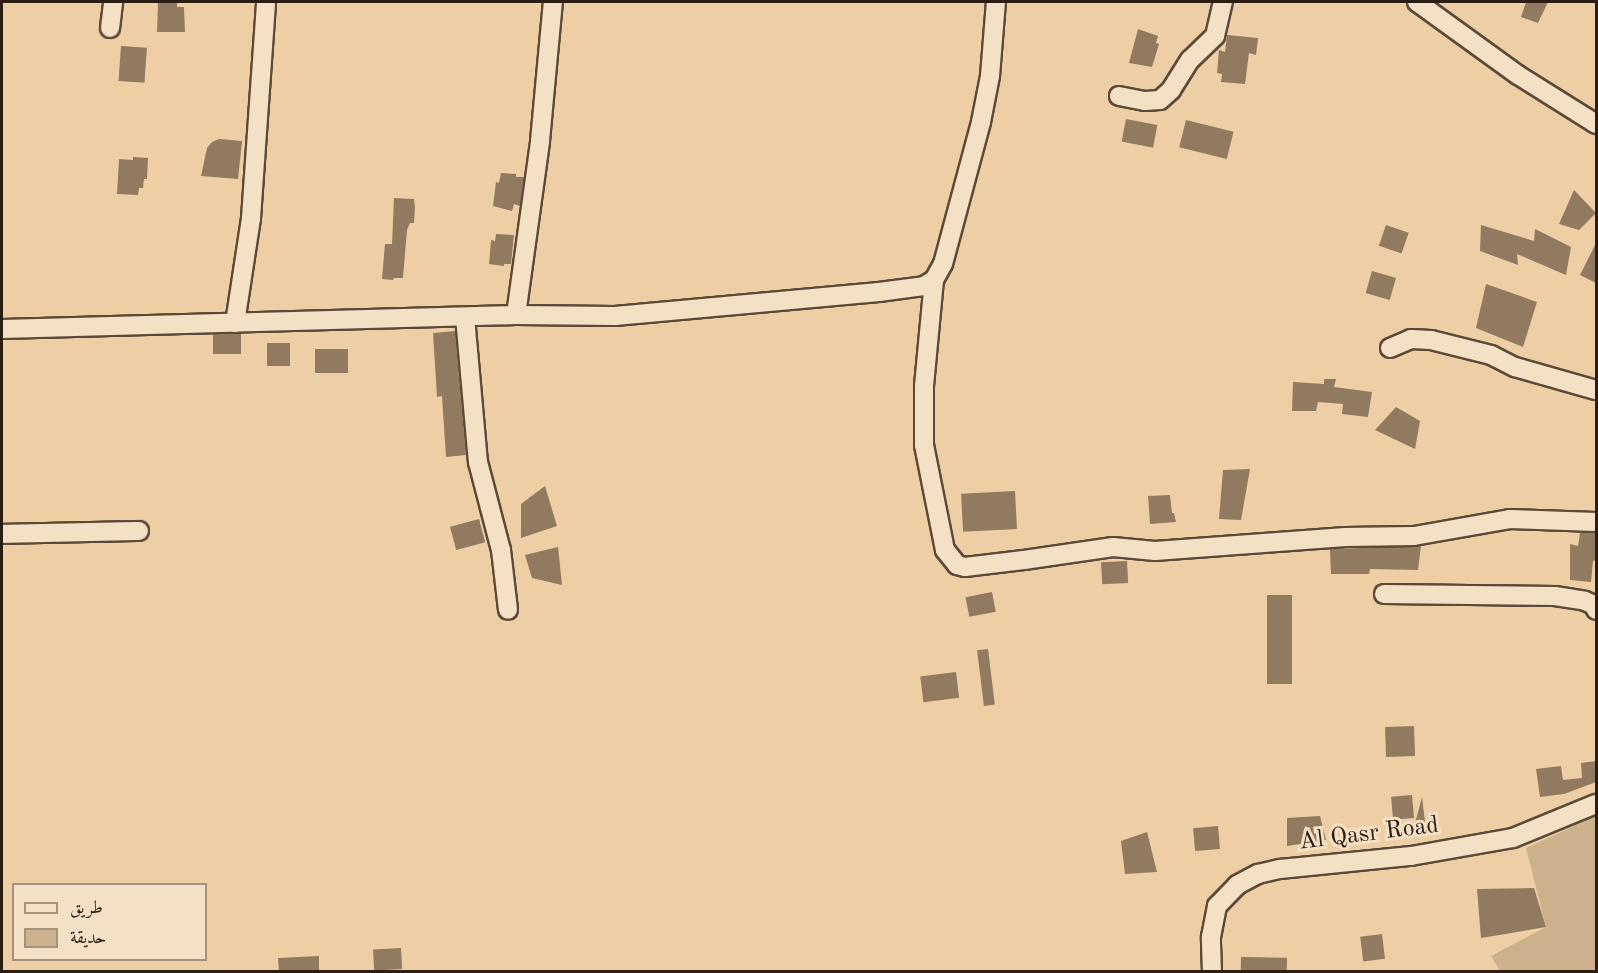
<!DOCTYPE html>
<html>
<head>
<meta charset="utf-8">
<style>
	body { margin:0 }
	#map { position:relative; width:1598px; height:973px; overflow:hidden; background:#eecfa5; font-family:"Old Standard TT",Amiri,serif }
	div>[style] { position:absolute }
	.green>* { inset:0; background:#cdb18c }
	.building>* { inset:0; background:#917a5f; transform-origin:0 0 }
	.roads { filter:drop-shadow(2px 0 #5c4a38) drop-shadow(-2px 0 #5c4a38) drop-shadow(0 2px #5c4a38) drop-shadow(0 -2px #5c4a38) }
	.minor>* { height:18px; margin:-9px; padding:0 9px; transform-origin:9px; border-radius:9px; background:#f4e0c4 }
	span { translate:-50% -50%; white-space:nowrap; text-align:center; line-height:1.15; -webkit-text-stroke:6px #f4e0c4; paint-order:stroke }
	.street-label { font-size:24px; color:#2c1d13 }
	.frame { position:absolute; inset:0; border:3px solid #2c1d13; pointer-events:none }
	.legend { position:absolute; left:12px; top:883px; width:195px; height:78px; box-sizing:border-box; background:#f4e0c4; border:2px solid #a4927d; margin:0; padding:8px 10px; list-style:none; font-size:18px; color:#2c1d13 }
	.legend li { display:flex; align-items:center; gap:12px; height:30px }
	.legend b { width:30px; border:2px solid #a4927d }
</style>
</head>
<body>
<div id="map">
	<div class="green">
		<div style="clip-path:polygon(1596px 816px,1596px 971px,1500px 971px,1491px 956px,1546px 927px,1526px 848px)"></div>
	</div>
	<div class="building">
		<div style="clip-path:polygon(158px 2px,177px 2px,177px 7px,184px 7px,185px 32px,157px 32px)"></div>
		<div style="clip-path:polygon(1526px 2px,1548px 2px,1538px 23px,1521px 17px)"></div>
		<div style="clip-path:polygon(1138px 29px,1158px 36px,1156px 43px,1159px 44px,1152px 67px,1129px 63px)"></div>
		<div style="clip-path:polygon(1227px 35px,1258px 38px,1256px 55px,1249px 53px,1245px 84px,1221px 82px,1222px 74px,1217px 73px,1219px 50px,1225px 52px)"></div>
		<div style="left:121px;top:46px;width:26px;height:35px;rotate:4deg"></div>
		<div style="left:1126px;top:119px;width:32px;height:23px;rotate:11deg"></div>
		<div style="left:1186px;top:120px;width:49px;height:28px;rotate:14deg"></div>
		<div style="clip-path:polygon(219px 139px,242px 141px,238px 179px,201px 176px,207px 148px,212px 142px)"></div>
		<div style="clip-path:polygon(133px 157px,148px 158px,147px 179px,144px 179px,143px 188px,139px 188px,138px 195px,117px 194px,119px 159px,133px 160px)"></div>
		<div style="clip-path:polygon(501px 173px,516px 174px,516px 177px,524px 177px,520px 206px,514px 204px,512px 211px,493px 206px,496px 182px,499px 183px)"></div>
		<div style="clip-path:polygon(1574px 190px,1596px 213px,1579px 230px,1559px 224px)"></div>
		<div style="clip-path:polygon(394px 198px,414px 199px,415px 207px,414px 223px,410px 223px,407px 230px,403px 278px,394px 278px,393px 280px,382px 279px,385px 244px,392px 244px)"></div>
		<div style="left:1386px;top:225px;width:24px;height:22px;rotate:19deg"></div>
		<div style="clip-path:polygon(1481px 225px,1534px 241px,1535px 229px,1571px 247px,1566px 275px,1517px 254px,1518px 265px,1480px 251px)"></div>
		<div style="clip-path:polygon(496px 234px,514px 235px,511px 264px,504px 264px,504px 266px,489px 264px,491px 240px,495px 241px)"></div>
		<div style="clip-path:polygon(1596px 243px,1596px 283px,1580px 275px)"></div>
		<div style="left:1372px;top:271px;width:25px;height:23px;rotate:16deg"></div>
		<div style="clip-path:polygon(1486px 284px,1537px 302px,1523px 347px,1476px 328px)"></div>
		<div style="clip-path:polygon(455px 331px,466px 455px,446px 457px,442px 396px,437px 397px,433px 333px)"></div>
		<div style="left:213px;top:334px;width:28px;height:20px"></div>
		<div style="left:267px;top:343px;width:23px;height:23px"></div>
		<div style="left:315px;top:349px;width:33px;height:24px"></div>
		<div style="clip-path:polygon(1324px 379px,1336px 379px,1334px 387px,1372px 392px,1368px 417px,1342px 414px,1343px 404px,1318px 402px,1316px 411px,1292px 411px,1293px 382px,1324px 384px)"></div>
		<div style="clip-path:polygon(1396px 407px,1420px 421px,1415px 449px,1375px 430px)"></div>
		<div style="clip-path:polygon(1250px 469px,1241px 520px,1219px 519px,1223px 470px)"></div>
		<div style="clip-path:polygon(545px 486px,557px 526px,521px 538px,521px 504px)"></div>
		<div style="left:1015px;top:491px;width:38px;height:54px;rotate:87deg"></div>
		<div style="clip-path:polygon(1170px 495px,1172px 513px,1174px 513px,1176px 522px,1150px 524px,1148px 496px)"></div>
		<div style="left:479px;top:519px;width:24px;height:30px;rotate:75deg"></div>
		<div style="clip-path:polygon(1580px 533px,1596px 533px,1596px 560px,1593px 561px,1591px 582px,1570px 580px,1570px 544px,1578px 546px)"></div>
		<div style="clip-path:polygon(1421px 546px,1418px 570px,1370px 569px,1369px 574px,1331px 574px,1330px 549px)"></div>
		<div style="clip-path:polygon(558px 547px,562px 585px,532px 578px,525px 555px)"></div>
		<div style="left:1127px;top:561px;width:22px;height:26px;rotate:87deg"></div>
		<div style="left:992px;top:592px;width:20px;height:27px;rotate:79deg"></div>
		<div style="left:1267px;top:595px;width:25px;height:89px"></div>
		<div style="left:988px;top:649px;width:56px;height:11px;rotate:83deg"></div>
		<div style="left:956px;top:672px;width:26px;height:36px;rotate:83deg"></div>
		<div style="left:1414px;top:726px;width:30px;height:29px;rotate:88deg"></div>
		<div style="clip-path:polygon(1596px 761px,1596px 782px,1564px 794px,1540px 797px,1536px 769px,1561px 766px,1563px 780px,1582px 778px,1581px 763px)"></div>
		<div style="left:1412px;top:795px;width:23px;height:21px;rotate:85deg"></div>
		<div style="clip-path:polygon(1422px 797px,1426px 830px,1413px 831px)"></div>
		<div style="clip-path:polygon(1320px 816px,1326px 840px,1287px 846px,1287px 818px)"></div>
		<div style="left:1218px;top:826px;width:23px;height:25px;rotate:85deg"></div>
		<div style="clip-path:polygon(1147px 832px,1157px 872px,1125px 874px,1121px 841px)"></div>
		<div style="clip-path:polygon(1534px 888px,1546px 927px,1481px 938px,1477px 889px)"></div>
		<div style="left:1382px;top:934px;width:25px;height:22px;rotate:83deg"></div>
		<div style="left:401px;top:948px;width:21px;height:28px;rotate:87deg"></div>
		<div style="clip-path:polygon(319px 956px,319px 972px,279px 972px,278px 958px)"></div>
		<div style="left:1241px;top:957px;width:46px;height:15px;rotate:1deg"></div>
	</div>
	<div class="roads">
		<div class="minor">
			<div style="left:1417px;top:2px;width:125px;rotate:35.9deg"></div>
			<div style="left:1518px;top:75px;width:92px;rotate:32.1deg"></div>
			<div style="left:110px;top:28px;width:26px;rotate:-83deg"></div>
			<div style="left:1119px;top:96px;width:26px;rotate:11deg"></div>
			<div style="left:1145px;top:101px;width:15px;rotate:-4deg"></div>
			<div style="left:1160px;top:100px;width:15px;rotate:-42deg"></div>
			<div style="left:1171px;top:90px;width:36px;rotate:-58deg"></div>
			<div style="left:1190px;top:60px;width:35px;rotate:-44deg"></div>
			<div style="left:1215px;top:36px;width:35px;rotate:-77deg"></div>
			<div style="left:934px;top:280px;width:106px;rotate:95.4deg"></div>
			<div style="left:924px;top:386px;width:59px;rotate:90deg"></div>
			<div style="left:924px;top:445px;width:107px;rotate:78.7deg"></div>
			<div style="left:945px;top:550px;width:19px;rotate:51deg"></div>
			<div style="left:957px;top:565px;width:8px;rotate:14deg"></div>
			<div style="left:965px;top:567px;width:59px;rotate:-6.8deg"></div>
			<div style="left:1024px;top:560px;width:90px;rotate:-8.3deg"></div>
			<div style="left:1113px;top:547px;width:42px;rotate:5.4deg"></div>
			<div style="left:1155px;top:551px;width:191px;rotate:-4.2deg"></div>
			<div style="left:1345px;top:537px;width:69px;rotate:-0.8deg"></div>
			<div style="left:1414px;top:536px;width:97px;rotate:-10deg"></div>
			<div style="left:1510px;top:519px;width:86px;rotate:2deg"></div>
			<div style="left:516px;top:315px;width:176px;rotate:-82.1deg"></div>
			<div style="left:540px;top:141px;width:140px;rotate:-84.7deg"></div>
			<div style="left:465px;top:317px;width:146px;rotate:84.9deg"></div>
			<div style="left:478px;top:462px;width:91px;rotate:75.4deg"></div>
			<div style="left:501px;top:550px;width:60px;rotate:83.3deg"></div>
			<div style="left:235px;top:323px;width:106px;rotate:-81.3deg"></div>
			<div style="left:251px;top:218px;width:217px;rotate:-86deg"></div>
			<div style="left:2px;top:329px;width:514px;rotate:-1.56deg"></div>
			<div style="left:516px;top:315px;width:99px;rotate:0.6deg"></div>
			<div style="left:615px;top:316px;width:265px;rotate:-5.2deg"></div>
			<div style="left:879px;top:292px;width:45px;rotate:-7.6deg"></div>
			<div style="left:924px;top:286px;width:12px;rotate:-31deg"></div>
			<div style="left:934px;top:280px;width:18px;rotate:-61deg"></div>
			<div style="left:943px;top:264px;width:147px;rotate:-75deg"></div>
			<div style="left:981px;top:122px;width:47px;rotate:-78.9deg"></div>
			<div style="left:990px;top:76px;width:74px;rotate:-85.4deg"></div>
			<div style="left:1390px;top:348px;width:23px;rotate:-23deg"></div>
			<div style="left:1411px;top:339px;width:20px;rotate:3deg"></div>
			<div style="left:1431px;top:340px;width:62px;rotate:14deg"></div>
			<div style="left:1491px;top:355px;width:27px;rotate:27deg"></div>
			<div style="left:1515px;top:367px;width:84px;rotate:15.9deg"></div>
			<div style="left:2px;top:534px;width:137px;rotate:-1.3deg"></div>
			<div style="left:1384px;top:594px;width:171px;rotate:0.7deg"></div>
			<div style="left:1555px;top:596px;width:30px;rotate:9deg"></div>
			<div style="left:1585px;top:601px;width:10px;rotate:24deg"></div>
			<div style="left:1594px;top:605px;width:5px;rotate:68deg"></div>
			<div style="left:1212px;top:972px;width:35px;rotate:-92deg"></div>
			<div style="left:1211px;top:937px;width:32px;rotate:-79deg"></div>
			<div style="left:1217px;top:906px;width:29px;rotate:-46deg"></div>
			<div style="left:1237px;top:885px;width:24px;rotate:-28deg"></div>
			<div style="left:1258px;top:874px;width:23px;rotate:-13deg"></div>
			<div style="left:1280px;top:869px;width:132px;rotate:-5.7deg"></div>
			<div style="left:1411px;top:856px;width:104px;rotate:-10deg"></div>
			<div style="left:1513px;top:838px;width:90px;rotate:-22.3deg"></div>
		</div>
	</div>
	<div class="street-label">
		<span style="left:1369px;top:835px;rotate:-7deg">Al Qasr Road</span>
	</div>
	<div class="frame"></div>
	<ul class="legend">
	<li><b style="height:8px;background:#f4e0c4"></b>طريق</li>
	<li><b style="height:16px;background:#cdb18c"></b>حديقة</li>
	</ul>
</div>
</body>
</html>
